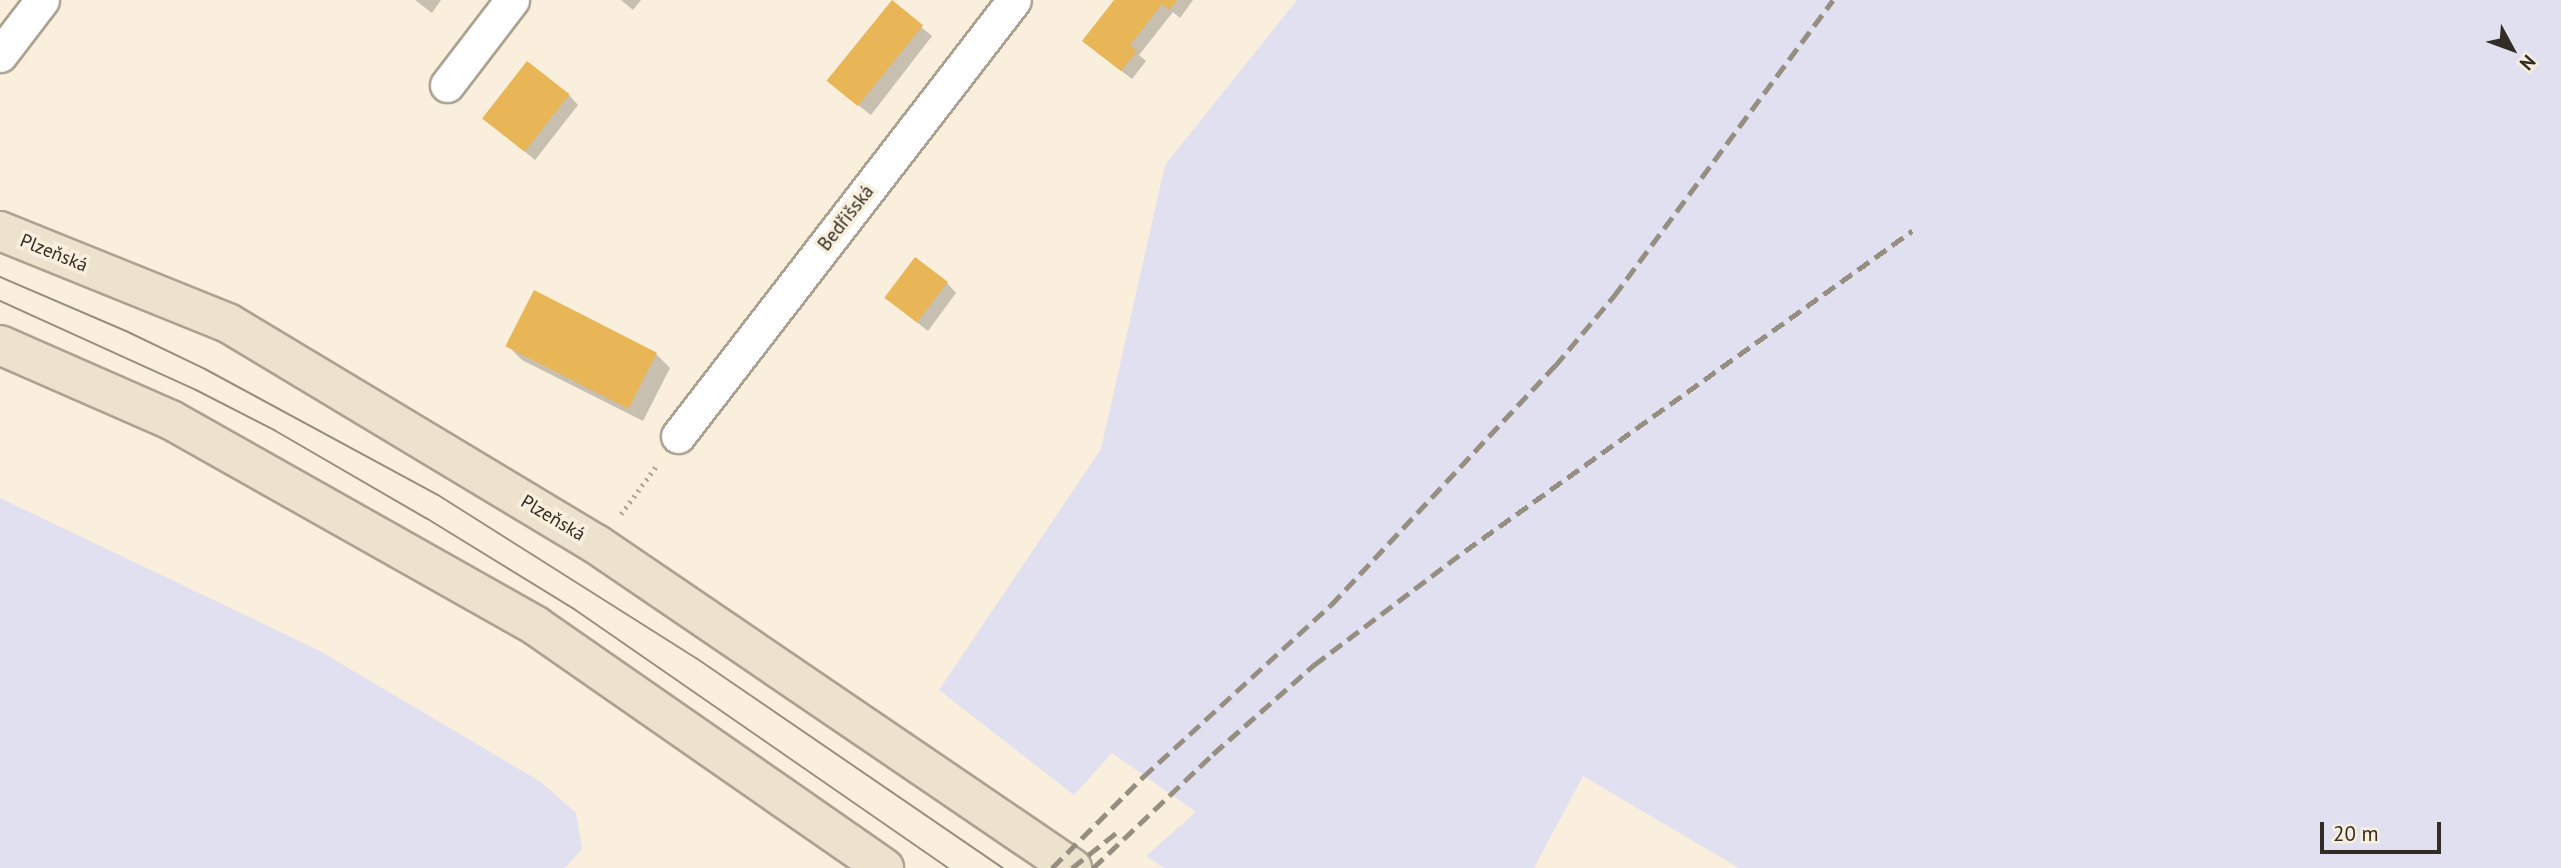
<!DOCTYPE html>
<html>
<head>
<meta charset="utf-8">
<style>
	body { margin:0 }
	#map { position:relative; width:2561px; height:868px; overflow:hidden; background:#f9efdc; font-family:"PT Sans",sans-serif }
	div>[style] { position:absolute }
	.green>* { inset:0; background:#e0e0f1 }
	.shadow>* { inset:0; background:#0003 }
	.building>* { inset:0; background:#e8b657; transform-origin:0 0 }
	.path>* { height:4.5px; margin-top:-2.25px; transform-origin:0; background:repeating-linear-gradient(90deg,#aaa394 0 2px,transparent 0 7px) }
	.roads { filter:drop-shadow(2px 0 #aca291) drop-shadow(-2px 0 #aca291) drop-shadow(0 2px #aca291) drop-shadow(0 -2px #aca291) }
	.minor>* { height:33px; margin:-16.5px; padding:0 16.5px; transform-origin:16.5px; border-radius:16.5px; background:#fff }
	.secondary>* { height:38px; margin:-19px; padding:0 19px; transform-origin:19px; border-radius:19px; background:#ede2ce }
	.tram>* { height:2px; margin:-1px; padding:0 1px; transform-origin:1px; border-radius:1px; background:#958e81 }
	.rail>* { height:5px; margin-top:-2.5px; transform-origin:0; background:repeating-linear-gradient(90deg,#958e81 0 14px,transparent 0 21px) }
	span { translate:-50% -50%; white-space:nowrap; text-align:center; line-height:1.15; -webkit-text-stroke:7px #f9efdc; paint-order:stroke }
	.street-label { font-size:19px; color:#312d26 }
	.north { position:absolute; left:2477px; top:14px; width:70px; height:70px; -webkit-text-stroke:5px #f9efdc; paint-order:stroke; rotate:131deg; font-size:19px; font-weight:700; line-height:28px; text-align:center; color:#312d26 }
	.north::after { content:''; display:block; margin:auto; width:24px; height:32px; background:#312d26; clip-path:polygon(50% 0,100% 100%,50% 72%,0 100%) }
	.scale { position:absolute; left:2320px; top:822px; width:121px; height:32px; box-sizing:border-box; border:4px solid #312d26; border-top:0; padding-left:9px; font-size:21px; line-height:24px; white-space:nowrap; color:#312d26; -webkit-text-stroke:5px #f9efdc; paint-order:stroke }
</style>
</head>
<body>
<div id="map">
	<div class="green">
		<div style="clip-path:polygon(1297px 0,2561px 0,2561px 868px,1739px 868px,1583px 776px,1534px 868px,1164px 868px,1146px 856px,1196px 812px,1112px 753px,1074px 795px,939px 690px,1101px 449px,1165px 165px)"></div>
		<div style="clip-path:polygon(0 498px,318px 650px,541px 782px,576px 813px,582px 849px,565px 868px,0 868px)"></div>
	</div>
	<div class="shadow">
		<div style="clip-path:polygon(415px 0,441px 0,432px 13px)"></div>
		<div style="clip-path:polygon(621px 0,641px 0,633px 10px)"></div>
		<div style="clip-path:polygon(1116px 0,1193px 0,1180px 18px,1173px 12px,1139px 55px,1146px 61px,1132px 79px,1094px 50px)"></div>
		<div style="clip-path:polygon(892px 3px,932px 36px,871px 115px,841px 92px)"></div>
		<div style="clip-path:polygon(569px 95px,578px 105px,535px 160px,484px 118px)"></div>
		<div style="clip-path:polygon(947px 283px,956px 293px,928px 331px,886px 298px)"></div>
		<div style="clip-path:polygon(508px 346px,656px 354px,670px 368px,643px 421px,522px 360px)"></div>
	</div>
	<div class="building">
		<div style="left:892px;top:0;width:40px;height:104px;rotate:39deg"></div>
		<div style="clip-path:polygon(1114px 0,1177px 0,1169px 10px,1162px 4px,1130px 45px,1137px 51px,1121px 71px,1082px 41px)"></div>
		<div style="left:527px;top:61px;width:54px;height:73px;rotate:38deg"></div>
		<div style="left:915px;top:257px;width:41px;height:51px;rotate:37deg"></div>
		<div style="left:534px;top:290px;width:138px;height:63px;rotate:27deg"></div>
	</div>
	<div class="path">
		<div style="left:621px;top:514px;width:61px;rotate:-53.7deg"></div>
	</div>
	<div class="roads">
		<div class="minor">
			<div style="left:0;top:55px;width:69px;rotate:-52.6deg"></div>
			<div style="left:447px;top:85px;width:107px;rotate:-52.6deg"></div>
			<div style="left:678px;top:436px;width:550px;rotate:-52.38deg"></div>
		</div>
		<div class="secondary">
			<div style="left:0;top:231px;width:246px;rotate:22deg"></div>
			<div style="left:228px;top:323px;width:429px;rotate:31deg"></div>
			<div style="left:596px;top:544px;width:576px;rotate:34.24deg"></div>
			<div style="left:0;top:345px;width:187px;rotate:23.7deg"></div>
			<div style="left:171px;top:420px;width:419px;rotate:29.4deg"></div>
			<div style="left:536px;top:626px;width:424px;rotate:34.8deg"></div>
		</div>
	</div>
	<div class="tram">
		<div style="left:0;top:277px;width:137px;rotate:23.2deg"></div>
		<div style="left:126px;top:331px;width:88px;rotate:25.7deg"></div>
		<div style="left:205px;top:369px;width:265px;rotate:28.4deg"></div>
		<div style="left:438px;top:495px;width:305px;rotate:32.3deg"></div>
		<div style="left:696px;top:658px;width:372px;rotate:34.4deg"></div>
		<div style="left:0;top:301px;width:215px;rotate:24.4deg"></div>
		<div style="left:196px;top:390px;width:88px;rotate:27.1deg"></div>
		<div style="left:274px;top:430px;width:176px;rotate:30.1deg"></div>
		<div style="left:426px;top:518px;width:174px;rotate:31.6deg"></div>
		<div style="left:574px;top:609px;width:455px;rotate:34.7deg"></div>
	</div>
	<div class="rail">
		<div style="left:1052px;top:868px;width:129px;rotate:-45deg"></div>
		<div style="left:1143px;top:777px;width:255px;rotate:-42.5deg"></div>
		<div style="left:1331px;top:605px;width:328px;rotate:-46.9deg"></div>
		<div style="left:1555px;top:366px;width:92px;rotate:-49.9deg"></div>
		<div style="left:1614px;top:296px;width:368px;rotate:-53.5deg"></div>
		<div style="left:1072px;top:868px;width:56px;rotate:-38.5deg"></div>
		<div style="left:1093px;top:868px;width:166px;rotate:-43.5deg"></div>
		<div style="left:1213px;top:754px;width:135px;rotate:-41.4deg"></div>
		<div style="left:1314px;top:665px;width:189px;rotate:-37.1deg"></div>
		<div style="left:1465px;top:551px;width:550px;rotate:-35.6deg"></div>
	</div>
	<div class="street-label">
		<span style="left:846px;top:218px;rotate:-52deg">Bedřišská</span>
		<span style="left:54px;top:253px;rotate:22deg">Plzeňská</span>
		<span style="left:553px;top:518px;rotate:31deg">Plzeňská</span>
	</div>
	<div class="north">N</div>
	<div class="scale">20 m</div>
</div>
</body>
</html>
